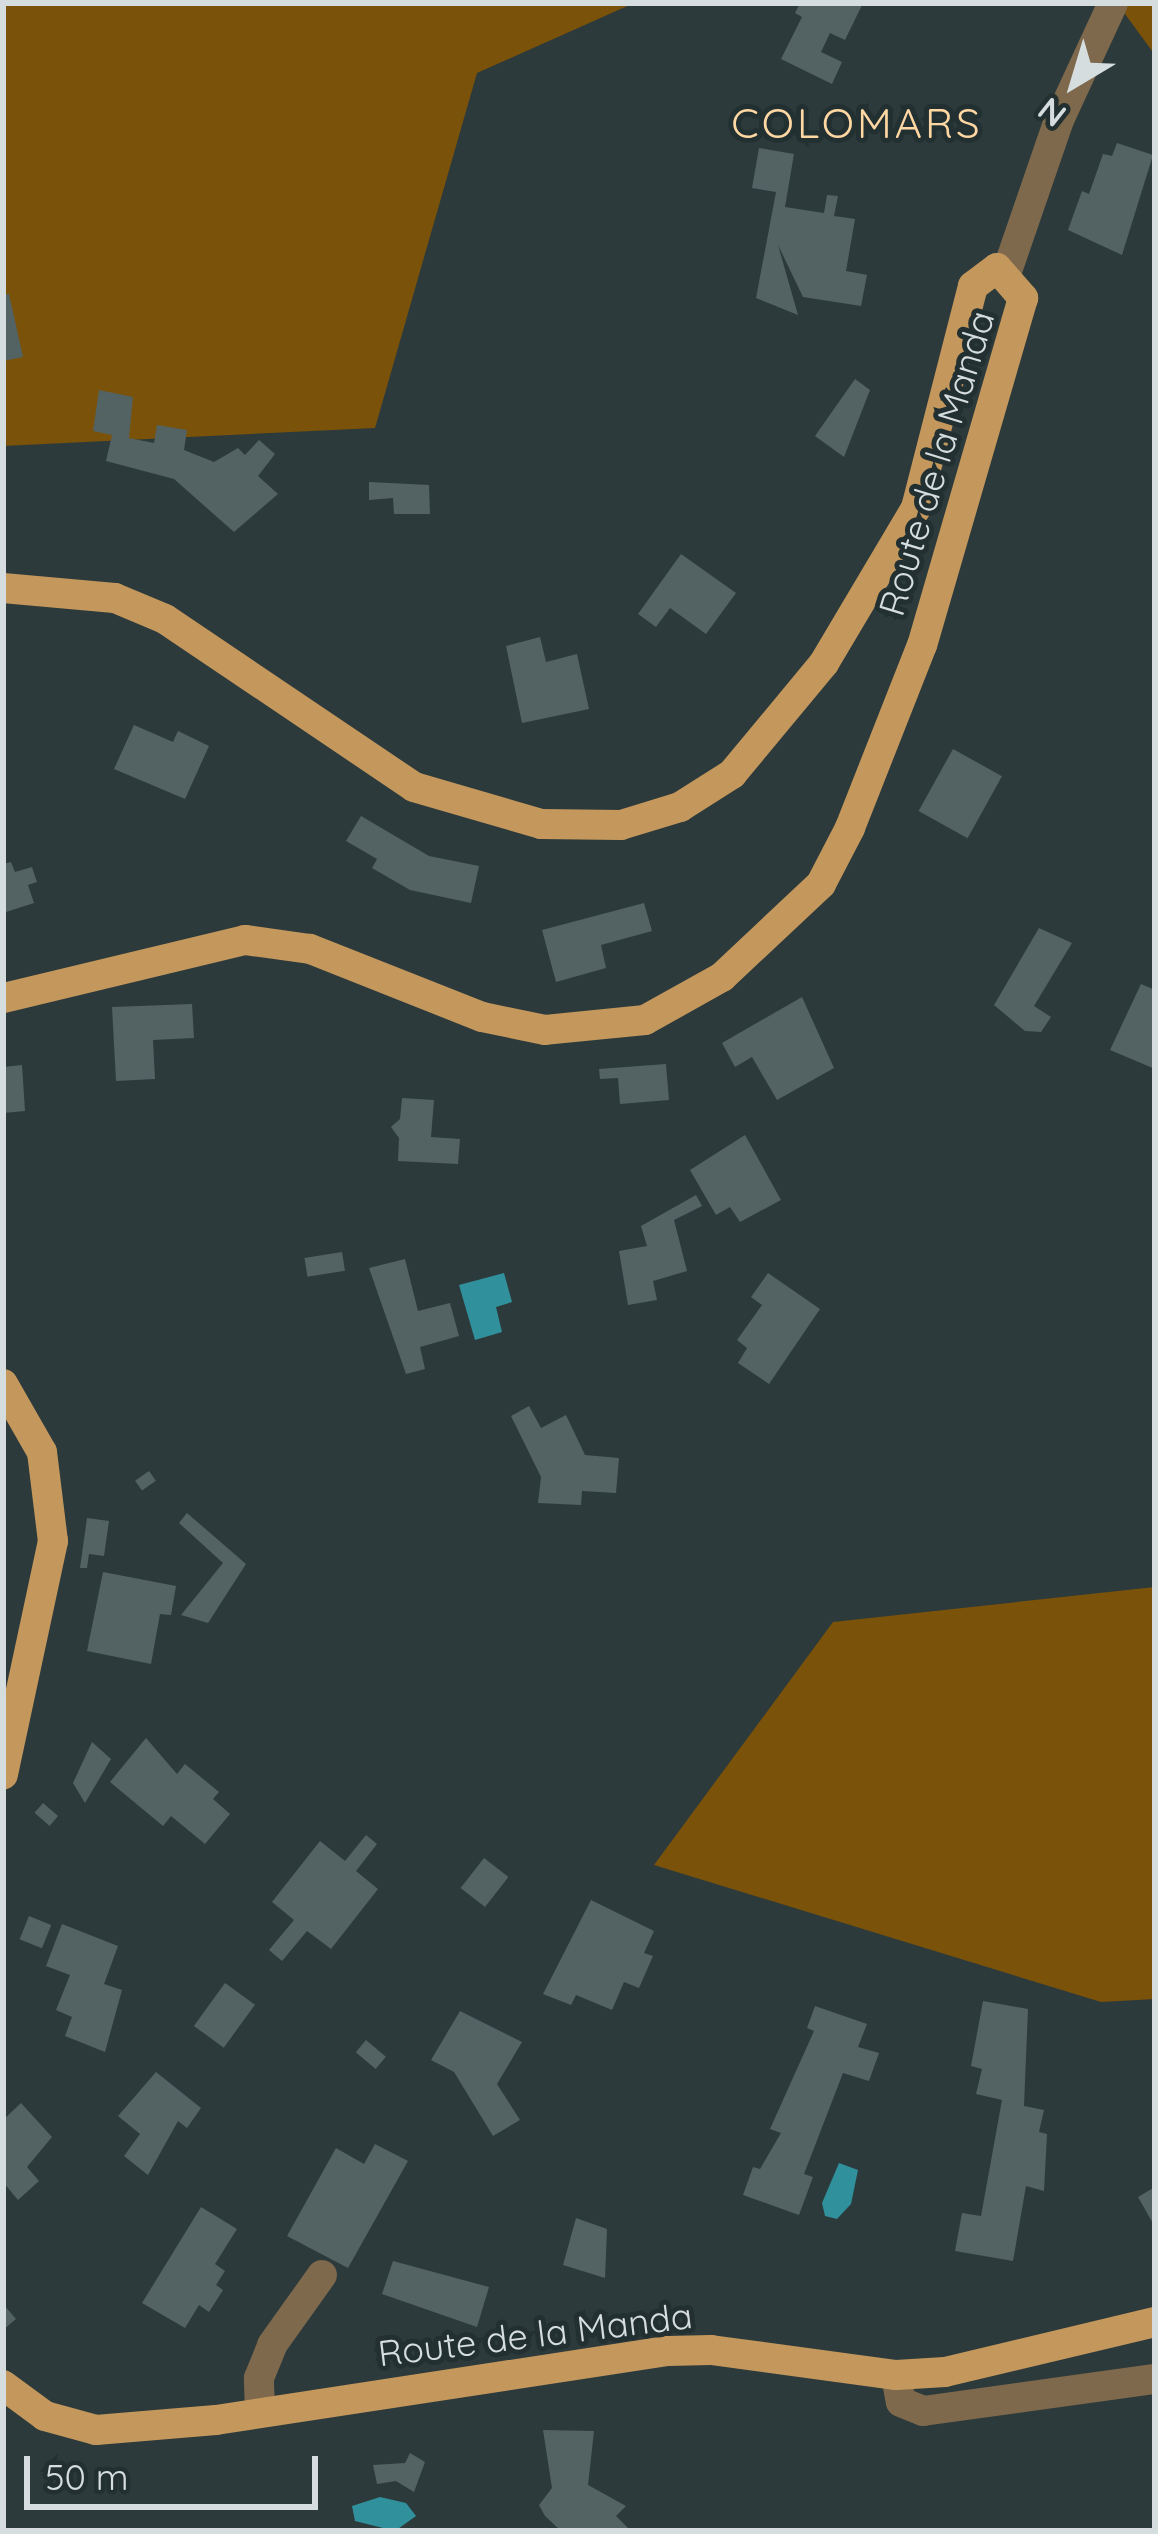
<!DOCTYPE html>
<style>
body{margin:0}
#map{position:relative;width:1158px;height:2534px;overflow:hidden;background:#2d3a3c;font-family:Quicksand,sans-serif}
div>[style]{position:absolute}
.green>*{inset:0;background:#7a5209}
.water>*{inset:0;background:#30919c}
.building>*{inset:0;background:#536263;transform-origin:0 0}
.minor>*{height:30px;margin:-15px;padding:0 15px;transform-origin:15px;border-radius:15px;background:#7e694c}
.major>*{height:30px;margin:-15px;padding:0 15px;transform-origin:15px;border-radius:15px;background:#c4985c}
span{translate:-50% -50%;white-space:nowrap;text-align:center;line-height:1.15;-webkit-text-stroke:10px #233031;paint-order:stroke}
.street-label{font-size:36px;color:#d5ddde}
.quarter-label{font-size:42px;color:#fed7a3;letter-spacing:3px}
.frame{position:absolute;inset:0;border:6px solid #d5ddde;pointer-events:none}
.north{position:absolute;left:1014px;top:24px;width:120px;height:120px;-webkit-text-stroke:9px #233031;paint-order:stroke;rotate:218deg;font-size:33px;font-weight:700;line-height:48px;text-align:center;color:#d5ddde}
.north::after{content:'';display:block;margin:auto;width:42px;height:54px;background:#d5ddde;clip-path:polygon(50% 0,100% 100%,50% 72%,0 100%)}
.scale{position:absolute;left:24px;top:2456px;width:294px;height:54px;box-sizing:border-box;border:6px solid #d5ddde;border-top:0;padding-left:15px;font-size:36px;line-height:42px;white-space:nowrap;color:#d5ddde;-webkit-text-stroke:9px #233031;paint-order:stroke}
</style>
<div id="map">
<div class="green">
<div style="clip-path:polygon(3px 3px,634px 3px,477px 73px,375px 428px,3px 446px)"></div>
<div style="clip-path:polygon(1117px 3px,1155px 3px,1155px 55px)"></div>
<div style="clip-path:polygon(1155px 1587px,1155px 1999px,1101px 2002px,654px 1865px,833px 1622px)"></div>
</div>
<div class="water">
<div style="clip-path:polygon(504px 1273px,512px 1302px,496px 1307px,502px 1332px,475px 1340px,459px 1285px)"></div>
<div style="clip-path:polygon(839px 2163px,858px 2170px,851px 2204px,837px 2219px,825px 2216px,822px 2203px)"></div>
<div style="clip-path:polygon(380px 2497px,406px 2503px,416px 2516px,395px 2531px,355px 2521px,352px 2506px)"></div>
</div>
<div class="building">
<div style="clip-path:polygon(800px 3px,863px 3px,845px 40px,830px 33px,821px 52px,842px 62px,832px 84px,781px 59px,802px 17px,795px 13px)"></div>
<div style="clip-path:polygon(1117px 143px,1153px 155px,1122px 255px,1068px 230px,1082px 191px,1089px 194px,1103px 154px,1112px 156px)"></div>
<div style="clip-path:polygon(759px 148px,794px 154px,785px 207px,824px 213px,827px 195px,838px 196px,834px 216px,855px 219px,846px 271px,867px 275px,861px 306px,803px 297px,778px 245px,798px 315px,756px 298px,776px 192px,752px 188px)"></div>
<div style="clip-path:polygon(9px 294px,23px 357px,3px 361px,3px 295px)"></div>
<div style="clip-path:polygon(855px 379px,870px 390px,844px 457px,815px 436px)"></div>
<div style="clip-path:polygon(99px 390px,133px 397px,129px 438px,154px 443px,157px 425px,187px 430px,184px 450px,214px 462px,238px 448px,245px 455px,259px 440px,275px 454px,258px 476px,278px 494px,234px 532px,174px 479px,106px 461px,112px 435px,93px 431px)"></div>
<div style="clip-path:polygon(369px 482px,429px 485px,430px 514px,394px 514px,393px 498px,369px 500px)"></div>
<div style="clip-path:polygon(681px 554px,736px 593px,706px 634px,670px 608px,656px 627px,638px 614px)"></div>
<div style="clip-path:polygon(540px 637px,546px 662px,577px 654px,589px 709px,522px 723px,506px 646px)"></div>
<div style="clip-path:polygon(134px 725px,173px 742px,178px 731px,209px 746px,185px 799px,114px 769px)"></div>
<div style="left:953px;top:749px;width:56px;height:71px;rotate:29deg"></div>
<div style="clip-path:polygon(361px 816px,429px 856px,479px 866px,471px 903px,410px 890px,372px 868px,377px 859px,346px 841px)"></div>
<div style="clip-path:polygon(11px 862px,15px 872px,32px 867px,37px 882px,28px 885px,34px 903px,3px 913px,3px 864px)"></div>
<div style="clip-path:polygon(644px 903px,652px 931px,601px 945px,606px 968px,556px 982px,542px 930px)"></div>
<div style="clip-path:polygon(1039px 928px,1072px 943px,1034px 1006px,1051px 1017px,1041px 1032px,1025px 1031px,994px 1005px)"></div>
<div style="clip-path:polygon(1141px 984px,1155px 990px,1155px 1069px,1110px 1050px)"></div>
<div style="clip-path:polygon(802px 997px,834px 1068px,777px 1100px,752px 1057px,735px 1067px,722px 1043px)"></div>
<div style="clip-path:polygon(192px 1004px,194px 1038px,153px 1040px,155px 1079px,116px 1081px,112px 1007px)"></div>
<div style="clip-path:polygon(666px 1064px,669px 1100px,620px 1104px,618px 1078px,600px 1079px,599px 1069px)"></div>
<div style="clip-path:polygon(22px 1065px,25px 1111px,3px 1113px,3px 1067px)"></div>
<div style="clip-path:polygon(402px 1098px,434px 1100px,431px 1137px,460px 1139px,458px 1164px,398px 1161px,399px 1138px,391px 1127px,400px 1119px)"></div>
<div style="clip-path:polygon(745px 1135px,781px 1200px,740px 1222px,730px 1207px,716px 1215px,690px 1170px)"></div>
<div style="clip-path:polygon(696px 1195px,702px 1206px,674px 1220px,687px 1271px,653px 1281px,657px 1300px,628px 1305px,619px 1251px,647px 1246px,641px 1226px)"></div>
<div style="left:342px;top:1252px;width:19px;height:38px;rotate:81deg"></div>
<div style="clip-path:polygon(405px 1259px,418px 1311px,450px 1303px,459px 1336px,420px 1347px,425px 1369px,406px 1374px,369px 1268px)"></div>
<div style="clip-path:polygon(768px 1273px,820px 1309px,769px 1384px,738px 1363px,747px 1348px,737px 1340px,762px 1305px,751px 1297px)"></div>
<div style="clip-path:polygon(529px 1406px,541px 1428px,566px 1415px,585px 1455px,619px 1458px,616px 1493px,582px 1491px,581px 1505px,538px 1503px,541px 1477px,511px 1416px)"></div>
<div style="left:149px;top:1471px;width:12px;height:17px;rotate:55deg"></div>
<div style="clip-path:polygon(187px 1513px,246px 1564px,208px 1623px,181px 1615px,223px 1563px,179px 1523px)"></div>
<div style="clip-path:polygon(87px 1518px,109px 1521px,104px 1556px,89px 1554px,87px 1568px,80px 1568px)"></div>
<div style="clip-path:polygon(103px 1572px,176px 1586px,171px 1615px,160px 1614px,151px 1664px,87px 1651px)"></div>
<div style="clip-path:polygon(146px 1738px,177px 1774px,185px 1764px,219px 1792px,213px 1799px,230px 1814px,205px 1844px,171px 1816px,163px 1826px,110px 1782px)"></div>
<div style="clip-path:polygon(92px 1742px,111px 1759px,85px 1803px,73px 1783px)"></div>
<div style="left:43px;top:1803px;width:20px;height:13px;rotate:41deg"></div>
<div style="clip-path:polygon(366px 1835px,377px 1844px,356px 1871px,378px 1889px,331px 1949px,307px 1931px,282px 1961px,269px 1950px,294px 1920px,272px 1902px,320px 1841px,345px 1861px)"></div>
<div style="left:484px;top:1858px;width:31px;height:38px;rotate:38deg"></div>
<div style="clip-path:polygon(591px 1900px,654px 1931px,644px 1953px,653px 1956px,639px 1988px,624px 1982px,612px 2010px,576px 1995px,571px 2005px,543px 1994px)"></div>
<div style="left:29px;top:1916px;width:24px;height:25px;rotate:22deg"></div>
<div style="clip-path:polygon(62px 1924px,118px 1946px,104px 1984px,122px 1990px,105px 2052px,65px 2036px,72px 2017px,56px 2010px,70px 1975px,46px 1966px)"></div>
<div style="left:225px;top:1983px;width:37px;height:53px;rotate:36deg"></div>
<div style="clip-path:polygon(983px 2001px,1028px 2009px,1024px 2106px,1044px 2110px,1039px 2132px,1047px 2134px,1044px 2191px,1026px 2186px,1013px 2261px,955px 2251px,962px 2213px,981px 2216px,1002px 2100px,976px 2094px,982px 2069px,971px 2066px)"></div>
<div style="clip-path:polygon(815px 2006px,867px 2024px,858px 2047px,879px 2053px,869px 2081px,843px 2073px,804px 2174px,813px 2177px,799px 2215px,743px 2195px,753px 2167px,760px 2169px,781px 2133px,770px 2129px,814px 2031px,807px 2028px)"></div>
<div style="clip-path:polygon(460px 2011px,522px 2042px,497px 2084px,520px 2120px,493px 2136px,454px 2072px,431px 2060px)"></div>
<div style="left:366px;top:2040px;width:26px;height:16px;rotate:40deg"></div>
<div style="clip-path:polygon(156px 2072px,201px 2108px,187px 2128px,178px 2121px,148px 2175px,124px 2156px,140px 2134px,118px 2116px)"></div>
<div style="clip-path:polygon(21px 2103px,52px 2137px,27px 2167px,39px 2181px,18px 2200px,3px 2182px,3px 2120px)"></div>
<div style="clip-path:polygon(375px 2144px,408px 2161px,348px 2268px,287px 2236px,336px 2148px,364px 2164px)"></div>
<div style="clip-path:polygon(1155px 2187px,1155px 2227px,1138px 2197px)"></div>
<div style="clip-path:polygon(201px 2207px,237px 2229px,215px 2264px,225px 2271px,216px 2285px,223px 2290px,209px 2312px,199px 2305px,185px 2328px,142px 2303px)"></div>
<div style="clip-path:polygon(576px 2218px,607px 2229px,605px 2278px,563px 2265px)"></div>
<div style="clip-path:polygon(393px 2261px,489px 2287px,477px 2327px,382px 2294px)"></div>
<div style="clip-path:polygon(3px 2304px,16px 2319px,3px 2330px)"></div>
<div style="clip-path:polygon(543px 2430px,594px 2431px,588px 2485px,626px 2506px,616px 2516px,631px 2531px,561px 2531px,545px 2516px,539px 2505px,552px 2488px)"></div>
<div style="clip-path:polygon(410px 2453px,425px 2462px,414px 2492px,396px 2481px,377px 2484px,373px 2465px,405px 2463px)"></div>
</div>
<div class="minor">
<div style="left:1007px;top:271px;width:160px;rotate:-71deg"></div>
<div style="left:1059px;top:120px;width:129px;rotate:-65.2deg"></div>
<div style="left:896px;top:2375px;width:27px;rotate:80deg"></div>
<div style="left:901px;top:2402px;width:24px;rotate:22deg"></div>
<div style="left:923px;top:2411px;width:234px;rotate:-7.9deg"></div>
<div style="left:260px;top:2411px;width:33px;rotate:-92deg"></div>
<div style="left:259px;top:2378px;width:35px;rotate:-68deg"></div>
<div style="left:272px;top:2345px;width:86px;rotate:-54.5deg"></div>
</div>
<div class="major">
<div style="left:3px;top:588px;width:112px;rotate:5.1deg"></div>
<div style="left:115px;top:598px;width:54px;rotate:22.8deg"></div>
<div style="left:165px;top:619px;width:300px;rotate:34deg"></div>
<div style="left:414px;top:787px;width:132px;rotate:16.2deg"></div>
<div style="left:541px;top:824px;width:80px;rotate:0.7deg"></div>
<div style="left:621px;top:825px;width:62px;rotate:-17deg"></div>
<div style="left:680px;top:807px;width:62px;rotate:-32.4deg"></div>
<div style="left:732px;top:774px;width:144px;rotate:-50.3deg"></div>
<div style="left:824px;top:663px;width:180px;rotate:-59.3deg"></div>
<div style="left:916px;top:508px;width:229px;rotate:-75.6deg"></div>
<div style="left:973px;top:286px;width:30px;rotate:-37deg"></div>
<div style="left:997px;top:268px;width:40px;rotate:49deg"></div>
<div style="left:1023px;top:298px;width:361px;rotate:106.2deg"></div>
<div style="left:922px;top:645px;width:197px;rotate:111.5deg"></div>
<div style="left:850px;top:828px;width:63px;rotate:117.4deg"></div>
<div style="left:821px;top:884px;width:136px;rotate:136.8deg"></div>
<div style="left:722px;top:977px;width:88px;rotate:150.8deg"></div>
<div style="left:645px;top:1020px;width:100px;rotate:174.3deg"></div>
<div style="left:545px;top:1030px;width:64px;rotate:-168.3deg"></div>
<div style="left:482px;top:1017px;width:185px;rotate:-158.4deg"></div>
<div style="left:310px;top:949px;width:66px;rotate:-172.1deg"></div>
<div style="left:245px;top:940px;width:249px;rotate:166.5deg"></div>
<div style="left:3px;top:1384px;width:78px;rotate:60.2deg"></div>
<div style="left:42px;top:1452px;width:90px;rotate:83deg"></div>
<div style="left:53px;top:1541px;width:239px;rotate:102.1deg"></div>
<div style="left:3px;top:2385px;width:52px;rotate:36.4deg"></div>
<div style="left:45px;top:2416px;width:53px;rotate:15.4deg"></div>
<div style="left:96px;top:2430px;width:120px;rotate:-4.8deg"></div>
<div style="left:216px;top:2420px;width:457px;rotate:-8.7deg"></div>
<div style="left:668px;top:2351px;width:43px;rotate:-1.3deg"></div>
<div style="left:711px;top:2350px;width:187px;rotate:7.7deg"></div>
<div style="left:896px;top:2375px;width:49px;rotate:-3.5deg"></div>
<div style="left:945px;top:2372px;width:216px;rotate:-13.4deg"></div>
</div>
<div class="street-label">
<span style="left:936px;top:463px;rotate:-73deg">Route de la Manda</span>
<span style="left:535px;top:2334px;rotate:-7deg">Route de la Manda</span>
</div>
<div class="quarter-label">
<span style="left:857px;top:123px">COLOMARS</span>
</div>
<div class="frame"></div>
<div class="north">N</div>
<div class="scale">50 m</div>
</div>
